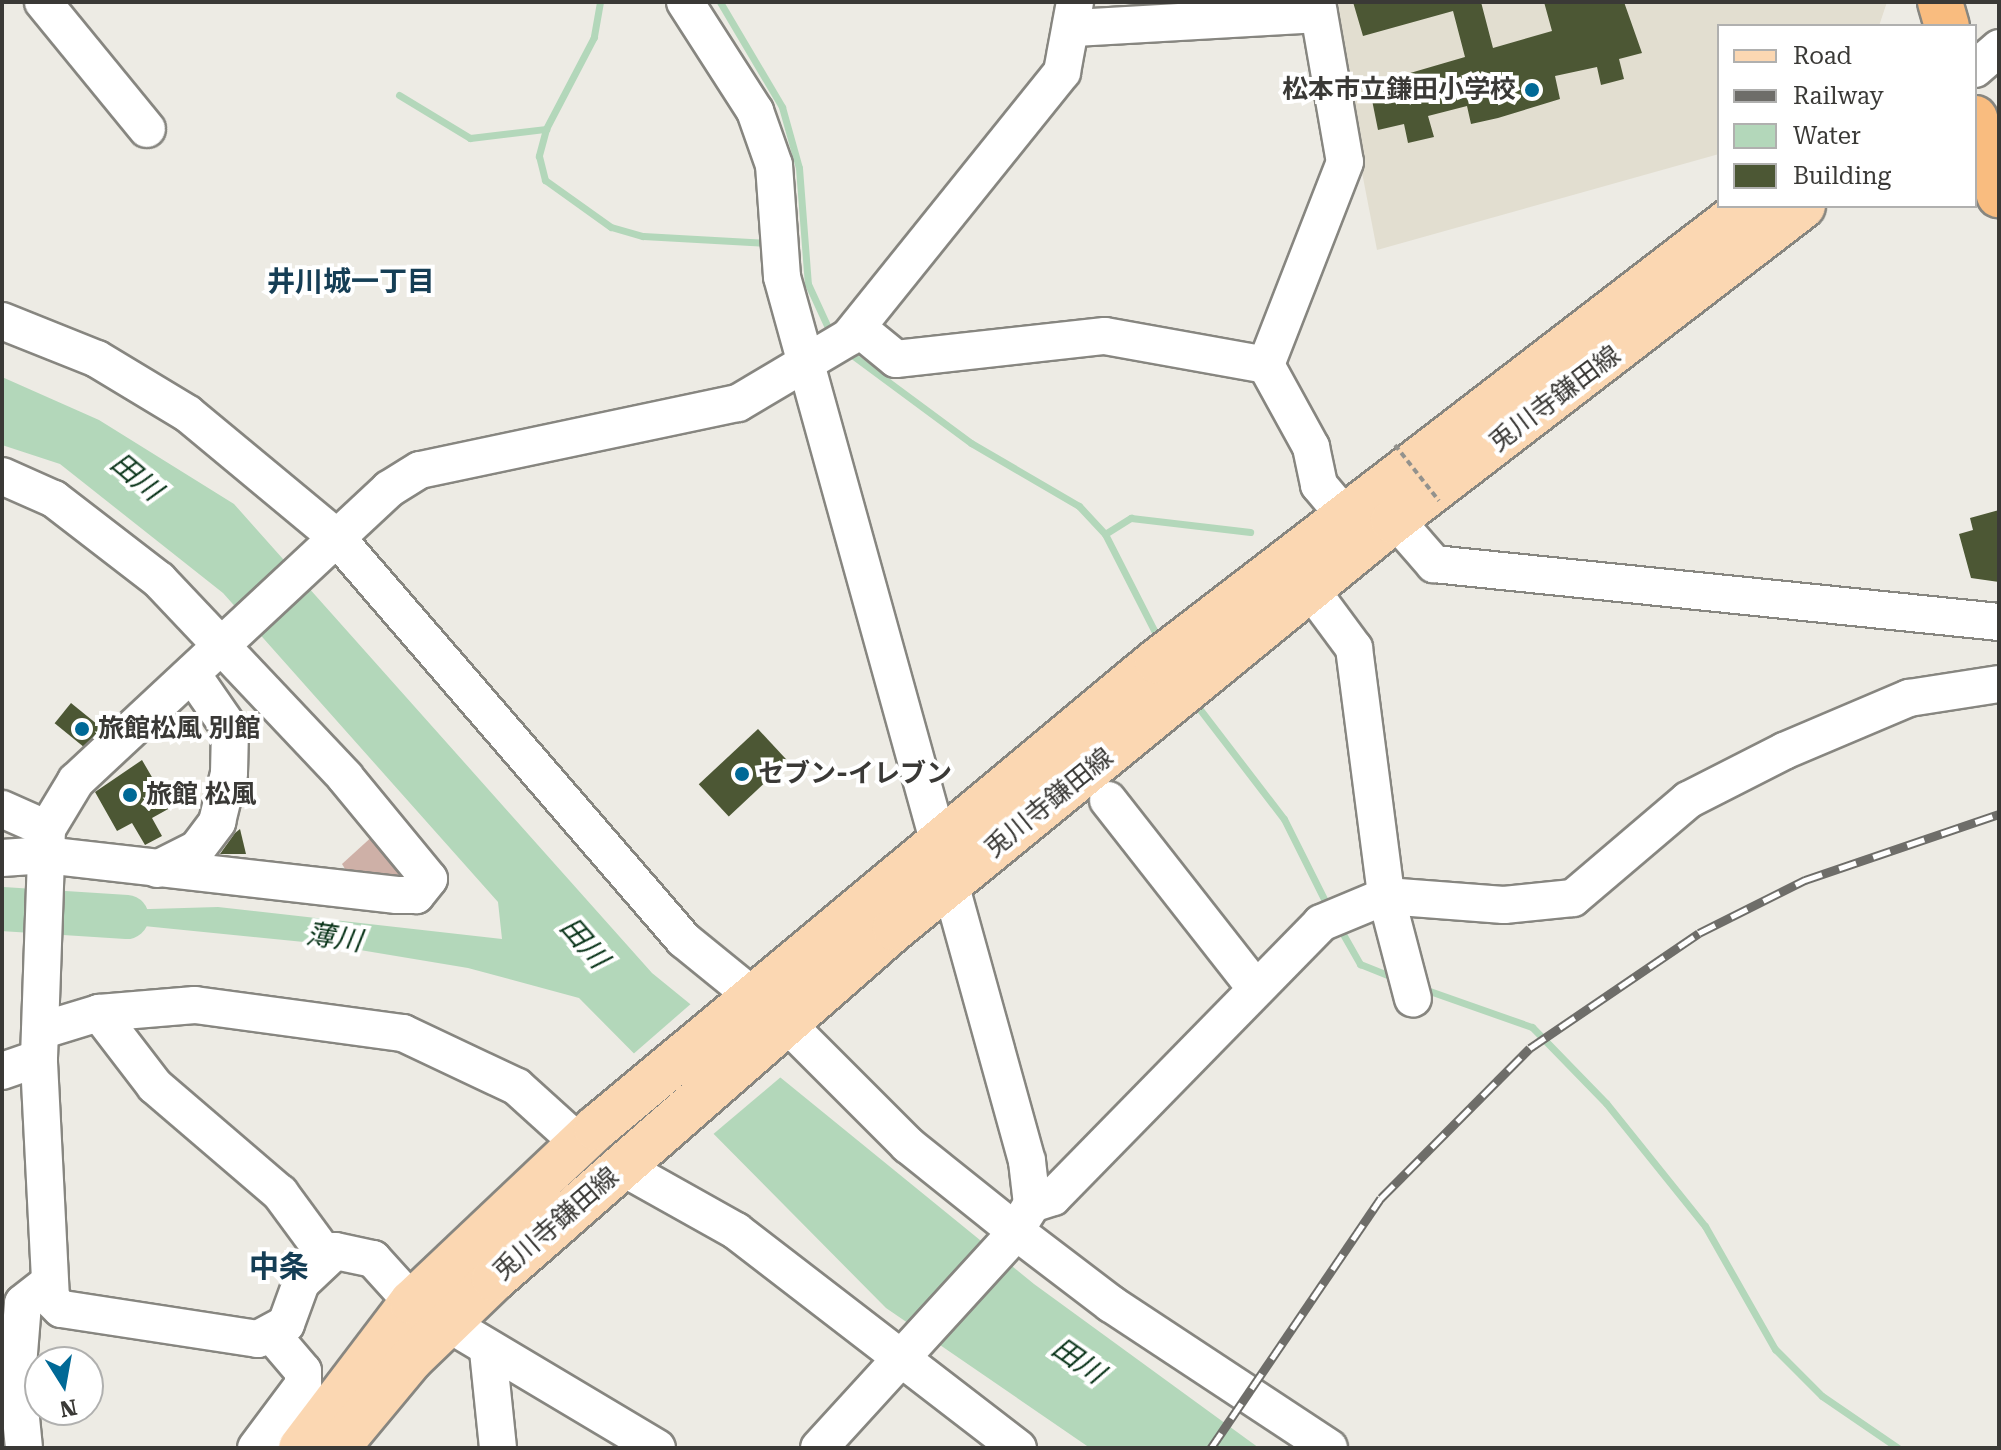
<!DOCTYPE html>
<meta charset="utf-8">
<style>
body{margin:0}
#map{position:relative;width:2001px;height:1450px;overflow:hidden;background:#edebe4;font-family:"Roboto Serif","Noto Sans JP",serif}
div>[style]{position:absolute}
.built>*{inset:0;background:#e2ded0}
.green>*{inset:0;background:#ceb0a7}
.water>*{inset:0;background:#b3d7ba}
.pier>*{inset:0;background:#edebe4}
.stream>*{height:7px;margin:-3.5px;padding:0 3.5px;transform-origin:3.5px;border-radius:3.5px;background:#b3d7ba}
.river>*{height:44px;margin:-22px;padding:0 22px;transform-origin:22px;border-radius:22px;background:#b3d7ba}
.building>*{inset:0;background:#4c5734;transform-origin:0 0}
.roads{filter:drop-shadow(2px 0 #878680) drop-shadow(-2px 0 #878680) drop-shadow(0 2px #878680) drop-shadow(0 -2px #878680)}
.minor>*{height:36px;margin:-18px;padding:0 18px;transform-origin:18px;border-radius:18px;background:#fff}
.major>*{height:44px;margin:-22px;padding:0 22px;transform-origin:22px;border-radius:22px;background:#fbd7b2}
.highway>*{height:44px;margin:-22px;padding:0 22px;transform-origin:22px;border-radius:22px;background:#f9bc7f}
.rail>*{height:9px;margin-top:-4.5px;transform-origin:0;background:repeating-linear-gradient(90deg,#fff 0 18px,#6e6d69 0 36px);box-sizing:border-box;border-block:2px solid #6e6d69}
.path-bridge>*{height:4px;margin-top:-2px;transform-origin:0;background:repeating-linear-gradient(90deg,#93928d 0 6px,transparent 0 10px)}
.dots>*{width:22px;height:22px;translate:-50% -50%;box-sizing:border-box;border:4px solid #fff;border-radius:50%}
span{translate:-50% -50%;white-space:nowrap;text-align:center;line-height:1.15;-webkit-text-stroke:8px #fff;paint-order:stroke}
.poi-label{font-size:26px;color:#3a3936;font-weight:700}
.right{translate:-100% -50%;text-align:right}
.left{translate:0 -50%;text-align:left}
.street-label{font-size:26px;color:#3a3936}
.neighbourhood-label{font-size:28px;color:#153e55;font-weight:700}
.water-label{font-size:28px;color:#073217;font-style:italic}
.quarter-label{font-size:30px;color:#153e55;font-weight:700}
.frame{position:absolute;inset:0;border:4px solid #3a3936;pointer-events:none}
.legend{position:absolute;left:1717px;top:24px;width:260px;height:184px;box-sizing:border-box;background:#fff;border:2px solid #b0b0af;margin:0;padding:10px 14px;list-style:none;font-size:24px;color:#3a3936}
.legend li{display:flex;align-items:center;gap:16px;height:40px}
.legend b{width:40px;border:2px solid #b0b0af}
.north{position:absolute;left:24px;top:1346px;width:80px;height:80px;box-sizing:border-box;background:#fff;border:2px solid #b0b0af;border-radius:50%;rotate:169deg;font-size:22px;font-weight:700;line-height:32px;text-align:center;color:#3a3936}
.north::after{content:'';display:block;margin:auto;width:28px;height:36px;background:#006996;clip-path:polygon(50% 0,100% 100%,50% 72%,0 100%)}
</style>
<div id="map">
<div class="built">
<div style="clip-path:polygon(1329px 2px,1887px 2px,1879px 26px,1719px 26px,1719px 154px,1377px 250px)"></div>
</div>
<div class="green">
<div style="clip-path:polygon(376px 833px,416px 883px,350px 877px,342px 864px)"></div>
</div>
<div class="water">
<div style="clip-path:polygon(2px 377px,99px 420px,234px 504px,652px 973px,1034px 1284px,1259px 1448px,1090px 1448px,886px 1308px,579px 998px,468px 968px,324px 944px,14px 913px,218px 907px,502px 939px,498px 902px,223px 593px,60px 464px,2px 445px)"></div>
</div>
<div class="pier">
<div style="clip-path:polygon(693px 1002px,782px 1076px,711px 1136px,631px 1056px)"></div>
</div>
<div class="stream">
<div style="left:600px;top:2px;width:36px;rotate:100deg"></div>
<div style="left:594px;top:37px;width:104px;rotate:117.6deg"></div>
<div style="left:546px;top:129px;width:28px;rotate:105deg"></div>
<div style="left:539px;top:156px;width:25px;rotate:76deg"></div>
<div style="left:545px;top:180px;width:81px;rotate:35.5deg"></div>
<div style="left:611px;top:227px;width:33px;rotate:16deg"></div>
<div style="left:643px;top:236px;width:127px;rotate:3.2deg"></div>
<div style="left:720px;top:2px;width:122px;rotate:59.4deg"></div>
<div style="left:782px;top:107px;width:63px;rotate:74.4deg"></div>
<div style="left:799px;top:168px;width:116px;rotate:85.6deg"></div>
<div style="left:808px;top:284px;width:55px;rotate:65.3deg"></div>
<div style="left:399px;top:95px;width:83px;rotate:31.2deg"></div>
<div style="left:470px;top:138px;width:77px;rotate:-6.8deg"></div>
<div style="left:848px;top:352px;width:153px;rotate:36.5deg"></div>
<div style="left:971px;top:443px;width:125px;rotate:30.3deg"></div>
<div style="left:1079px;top:506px;width:38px;rotate:47deg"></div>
<div style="left:1105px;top:534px;width:119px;rotate:63deg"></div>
<div style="left:1105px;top:534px;width:31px;rotate:-32deg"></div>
<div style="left:1131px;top:518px;width:120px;rotate:6.7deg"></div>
<div style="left:1195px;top:703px;width:146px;rotate:52.5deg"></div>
<div style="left:1284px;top:819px;width:101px;rotate:63.4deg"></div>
<div style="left:1339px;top:927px;width:43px;rotate:60.4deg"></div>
<div style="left:1360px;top:964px;width:37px;rotate:22deg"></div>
<div style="left:1421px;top:988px;width:118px;rotate:19.4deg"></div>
<div style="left:1532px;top:1027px;width:106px;rotate:45.8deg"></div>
<div style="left:1606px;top:1103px;width:158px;rotate:51.2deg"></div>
<div style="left:1705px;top:1226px;width:142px;rotate:60.4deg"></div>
<div style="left:1775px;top:1349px;width:66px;rotate:45deg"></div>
<div style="left:1822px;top:1396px;width:92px;rotate:34.4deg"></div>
</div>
<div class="river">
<div style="left:2px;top:909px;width:125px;rotate:3.7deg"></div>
</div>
<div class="building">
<div style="clip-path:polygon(1353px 2px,1481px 2px,1493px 48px,1552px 31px,1544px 2px,1624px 2px,1642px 53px,1619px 59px,1624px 79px,1601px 85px,1597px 67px,1555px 76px,1560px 99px,1498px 118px,1471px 124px,1467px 106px,1428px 116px,1434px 137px,1408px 143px,1404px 124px,1378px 130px,1369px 85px,1465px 57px,1453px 11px,1363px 36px)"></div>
<div style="clip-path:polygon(1999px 510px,1999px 582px,1971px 578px,1959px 534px,1973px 530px,1970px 518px)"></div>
<div style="left:71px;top:703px;width:40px;height:26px;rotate:39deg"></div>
<div style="left:758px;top:729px;width:44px;height:81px;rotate:47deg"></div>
<div style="clip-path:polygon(142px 760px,170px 808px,152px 818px,162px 836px,145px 845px,132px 823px,117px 831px,95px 792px)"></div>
<div style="clip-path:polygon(240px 829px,246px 854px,220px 854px,235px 833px)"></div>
</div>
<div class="roads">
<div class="minor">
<div style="left:43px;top:2px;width:164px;rotate:50.7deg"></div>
<div style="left:685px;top:2px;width:130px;rotate:57.3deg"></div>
<div style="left:755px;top:111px;width:57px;rotate:70.6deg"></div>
<div style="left:774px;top:165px;width:112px;rotate:85.9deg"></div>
<div style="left:782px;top:277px;width:917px;rotate:74.51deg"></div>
<div style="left:1027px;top:1161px;width:43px;rotate:83.4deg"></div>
<div style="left:1317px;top:2px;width:162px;rotate:80.1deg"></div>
<div style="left:1345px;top:162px;width:218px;rotate:111.3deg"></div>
<div style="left:1266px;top:365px;width:94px;rotate:61.2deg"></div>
<div style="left:1311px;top:447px;width:39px;rotate:78deg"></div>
<div style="left:1319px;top:485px;width:39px;rotate:50deg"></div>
<div style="left:1075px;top:28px;width:244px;rotate:-3.3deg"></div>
<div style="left:1975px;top:69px;width:32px;rotate:-41deg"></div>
<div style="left:2px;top:321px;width:102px;rotate:21.8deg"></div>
<div style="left:97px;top:359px;width:106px;rotate:31.1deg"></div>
<div style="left:188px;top:414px;width:192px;rotate:39.7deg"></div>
<div style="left:336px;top:537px;width:532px;rotate:49.19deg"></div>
<div style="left:684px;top:940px;width:132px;rotate:39.1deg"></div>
<div style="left:786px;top:1023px;width:173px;rotate:45deg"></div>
<div style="left:908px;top:1145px;width:136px;rotate:38.7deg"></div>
<div style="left:1014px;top:1230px;width:122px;rotate:37.3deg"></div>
<div style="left:1111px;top:1304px;width:261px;rotate:33.4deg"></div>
<div style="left:858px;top:328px;width:49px;rotate:39.2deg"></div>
<div style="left:896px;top:359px;width:210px;rotate:-6.3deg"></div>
<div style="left:1105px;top:336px;width:164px;rotate:10.2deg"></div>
<div style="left:2px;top:476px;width:57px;rotate:23.9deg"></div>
<div style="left:54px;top:499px;width:133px;rotate:37.6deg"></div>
<div style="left:159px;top:580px;width:271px;rotate:46.6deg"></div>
<div style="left:345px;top:777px;width:132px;rotate:50.5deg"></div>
<div style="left:429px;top:879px;width:21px;rotate:129deg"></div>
<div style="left:416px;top:895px;width:19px;rotate:180deg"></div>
<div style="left:397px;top:895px;width:353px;rotate:-173.5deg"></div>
<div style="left:46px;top:855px;width:44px;rotate:176.1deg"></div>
<div style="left:1379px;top:501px;width:84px;rotate:48.9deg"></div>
<div style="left:1434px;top:564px;width:568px;rotate:5.86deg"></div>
<div style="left:1294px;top:567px;width:101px;rotate:53.5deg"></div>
<div style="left:1354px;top:648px;width:250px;rotate:82.6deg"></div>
<div style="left:1386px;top:896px;width:106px;rotate:75.3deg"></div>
<div style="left:1108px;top:800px;width:235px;rotate:51.9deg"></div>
<div style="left:2px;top:809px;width:49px;rotate:24deg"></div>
<div style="left:157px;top:869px;width:45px;rotate:-26.6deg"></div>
<div style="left:197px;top:849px;width:34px;rotate:-53deg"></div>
<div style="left:217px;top:822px;width:50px;rotate:-76.2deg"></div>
<div style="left:229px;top:773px;width:44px;rotate:-88.7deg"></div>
<div style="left:230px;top:729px;width:67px;rotate:-124.6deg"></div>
<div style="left:99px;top:1013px;width:92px;rotate:52.5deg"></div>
<div style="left:155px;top:1086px;width:165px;rotate:40.6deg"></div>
<div style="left:280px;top:1193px;width:79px;rotate:53.7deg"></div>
<div style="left:40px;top:1031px;width:62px;rotate:-17deg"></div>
<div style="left:99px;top:1013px;width:96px;rotate:-4.8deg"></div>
<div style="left:195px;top:1005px;width:210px;rotate:7.7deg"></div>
<div style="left:403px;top:1033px;width:126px;rotate:25.3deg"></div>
<div style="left:517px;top:1087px;width:84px;rotate:42.1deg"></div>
<div style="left:2px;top:1071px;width:39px;rotate:-19deg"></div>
<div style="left:622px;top:1167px;width:131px;rotate:29.3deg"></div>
<div style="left:736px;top:1231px;width:356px;rotate:37.6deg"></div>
<div style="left:488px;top:1351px;width:98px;rotate:84.1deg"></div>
<div style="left:24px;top:1448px;width:70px;rotate:-95.7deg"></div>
<div style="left:17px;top:1378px;width:75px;rotate:-85.4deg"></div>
<div style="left:23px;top:1303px;width:28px;rotate:-38deg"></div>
<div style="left:256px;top:1448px;width:79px;rotate:-53.3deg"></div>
<div style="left:303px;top:1385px;width:14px;rotate:-90deg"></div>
<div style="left:303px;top:1371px;width:45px;rotate:-130.5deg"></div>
<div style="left:657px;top:1448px;width:285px;rotate:-149.2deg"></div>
<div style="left:412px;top:1302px;width:58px;rotate:-132.2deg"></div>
<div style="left:373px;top:1259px;width:39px;rotate:-168deg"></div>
<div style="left:335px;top:1251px;width:47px;rotate:136.7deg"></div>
<div style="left:301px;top:1283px;width:44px;rotate:110.1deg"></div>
<div style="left:286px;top:1324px;width:32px;rotate:152deg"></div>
<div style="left:258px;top:1339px;width:199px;rotate:-171.3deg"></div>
<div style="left:61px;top:1309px;width:14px;rotate:-135deg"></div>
<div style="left:51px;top:1299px;width:241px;rotate:-92.9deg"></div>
<div style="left:39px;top:1058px;width:229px;rotate:-88deg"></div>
<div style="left:47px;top:829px;width:56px;rotate:-58.9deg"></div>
<div style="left:76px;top:781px;width:428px;rotate:-43deg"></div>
<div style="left:389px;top:489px;width:36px;rotate:-32deg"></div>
<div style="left:420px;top:470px;width:325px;rotate:-11.9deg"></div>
<div style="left:738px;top:403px;width:129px;rotate:-30.7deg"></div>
<div style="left:849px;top:337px;width:340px;rotate:-51.2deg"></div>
<div style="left:1062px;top:72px;width:71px;rotate:-79.5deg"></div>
<div style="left:819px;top:1448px;width:283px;rotate:-47.6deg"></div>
<div style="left:1010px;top:1239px;width:41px;rotate:-57.8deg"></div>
<div style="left:1032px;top:1204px;width:22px;rotate:-18deg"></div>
<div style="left:1053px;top:1197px;width:383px;rotate:-45.6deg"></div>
<div style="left:1321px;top:923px;width:70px;rotate:-22.6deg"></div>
<div style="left:1386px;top:896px;width:118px;rotate:4.4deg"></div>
<div style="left:1504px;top:905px;width:69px;rotate:-5.8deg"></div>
<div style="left:1573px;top:898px;width:151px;rotate:-40.4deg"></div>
<div style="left:1688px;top:800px;width:108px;rotate:-27deg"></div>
<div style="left:1784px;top:751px;width:136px;rotate:-23deg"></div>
<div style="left:1909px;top:698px;width:91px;rotate:-8.8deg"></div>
</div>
<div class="major">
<div style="left:301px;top:1448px;width:183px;rotate:-52.8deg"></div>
<div style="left:412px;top:1302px;width:253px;rotate:-43.4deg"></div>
<div style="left:596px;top:1128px;width:730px;rotate:-39.78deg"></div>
<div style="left:1157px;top:661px;width:747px;rotate:-37.55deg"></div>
<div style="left:337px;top:1448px;width:116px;rotate:-50.3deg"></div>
<div style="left:411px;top:1359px;width:115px;rotate:-43.9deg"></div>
<div style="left:494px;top:1279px;width:533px;rotate:-41.2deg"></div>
<div style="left:895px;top:928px;width:643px;rotate:-39.26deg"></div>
<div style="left:1393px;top:521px;width:517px;rotate:-37.53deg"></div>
</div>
<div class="highway">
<div style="left:1940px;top:2px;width:25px;rotate:74deg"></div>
<div style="left:1975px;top:118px;width:81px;rotate:72.7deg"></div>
</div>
</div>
<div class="rail">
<div style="left:1211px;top:1448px;width:302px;rotate:-55.8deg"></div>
<div style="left:1381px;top:1198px;width:211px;rotate:-45.2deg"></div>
<div style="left:1530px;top:1048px;width:204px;rotate:-34.2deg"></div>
<div style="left:1699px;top:933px;width:119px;rotate:-26.6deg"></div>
<div style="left:1805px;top:880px;width:205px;rotate:-18.8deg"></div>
</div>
<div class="path-bridge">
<div style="left:1395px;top:445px;width:71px;rotate:51.8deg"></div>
</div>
<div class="dots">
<div style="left:1532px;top:90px;background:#006996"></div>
<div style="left:82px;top:729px;background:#006996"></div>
<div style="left:742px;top:774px;background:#006996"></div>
<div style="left:130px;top:795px;background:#006996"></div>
</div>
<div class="poi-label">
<span class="right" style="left:1516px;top:90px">松本市立鎌田小学校</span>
<span class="left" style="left:98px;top:729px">旅館松風 別館</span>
<span class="left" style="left:758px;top:774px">セブン-イレブン</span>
<span class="left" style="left:146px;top:795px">旅館 松風</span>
</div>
<div class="street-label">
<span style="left:1555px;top:399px;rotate:-37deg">兎川寺鎌田線</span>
<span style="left:1049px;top:803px;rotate:-39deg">兎川寺鎌田線</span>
<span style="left:556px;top:1224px;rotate:-41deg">兎川寺鎌田線</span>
</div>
<div class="neighbourhood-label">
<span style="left:351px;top:282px">井川城一丁目</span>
</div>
<div class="water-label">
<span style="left:136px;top:477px;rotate:40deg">田川</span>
<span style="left:334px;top:938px;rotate:8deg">薄川</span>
<span style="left:584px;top:943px;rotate:49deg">田川</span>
<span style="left:1078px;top:1361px;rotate:35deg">田川</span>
</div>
<div class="quarter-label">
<span style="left:279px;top:1267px">中条</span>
</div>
<div class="frame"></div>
<ul class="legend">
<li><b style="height:10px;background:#fbd7b2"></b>Road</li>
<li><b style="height:10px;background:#6e6d69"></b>Railway</li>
<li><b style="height:22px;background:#b3d7ba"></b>Water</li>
<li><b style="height:22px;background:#4c5734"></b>Building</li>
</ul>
<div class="north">N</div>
</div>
